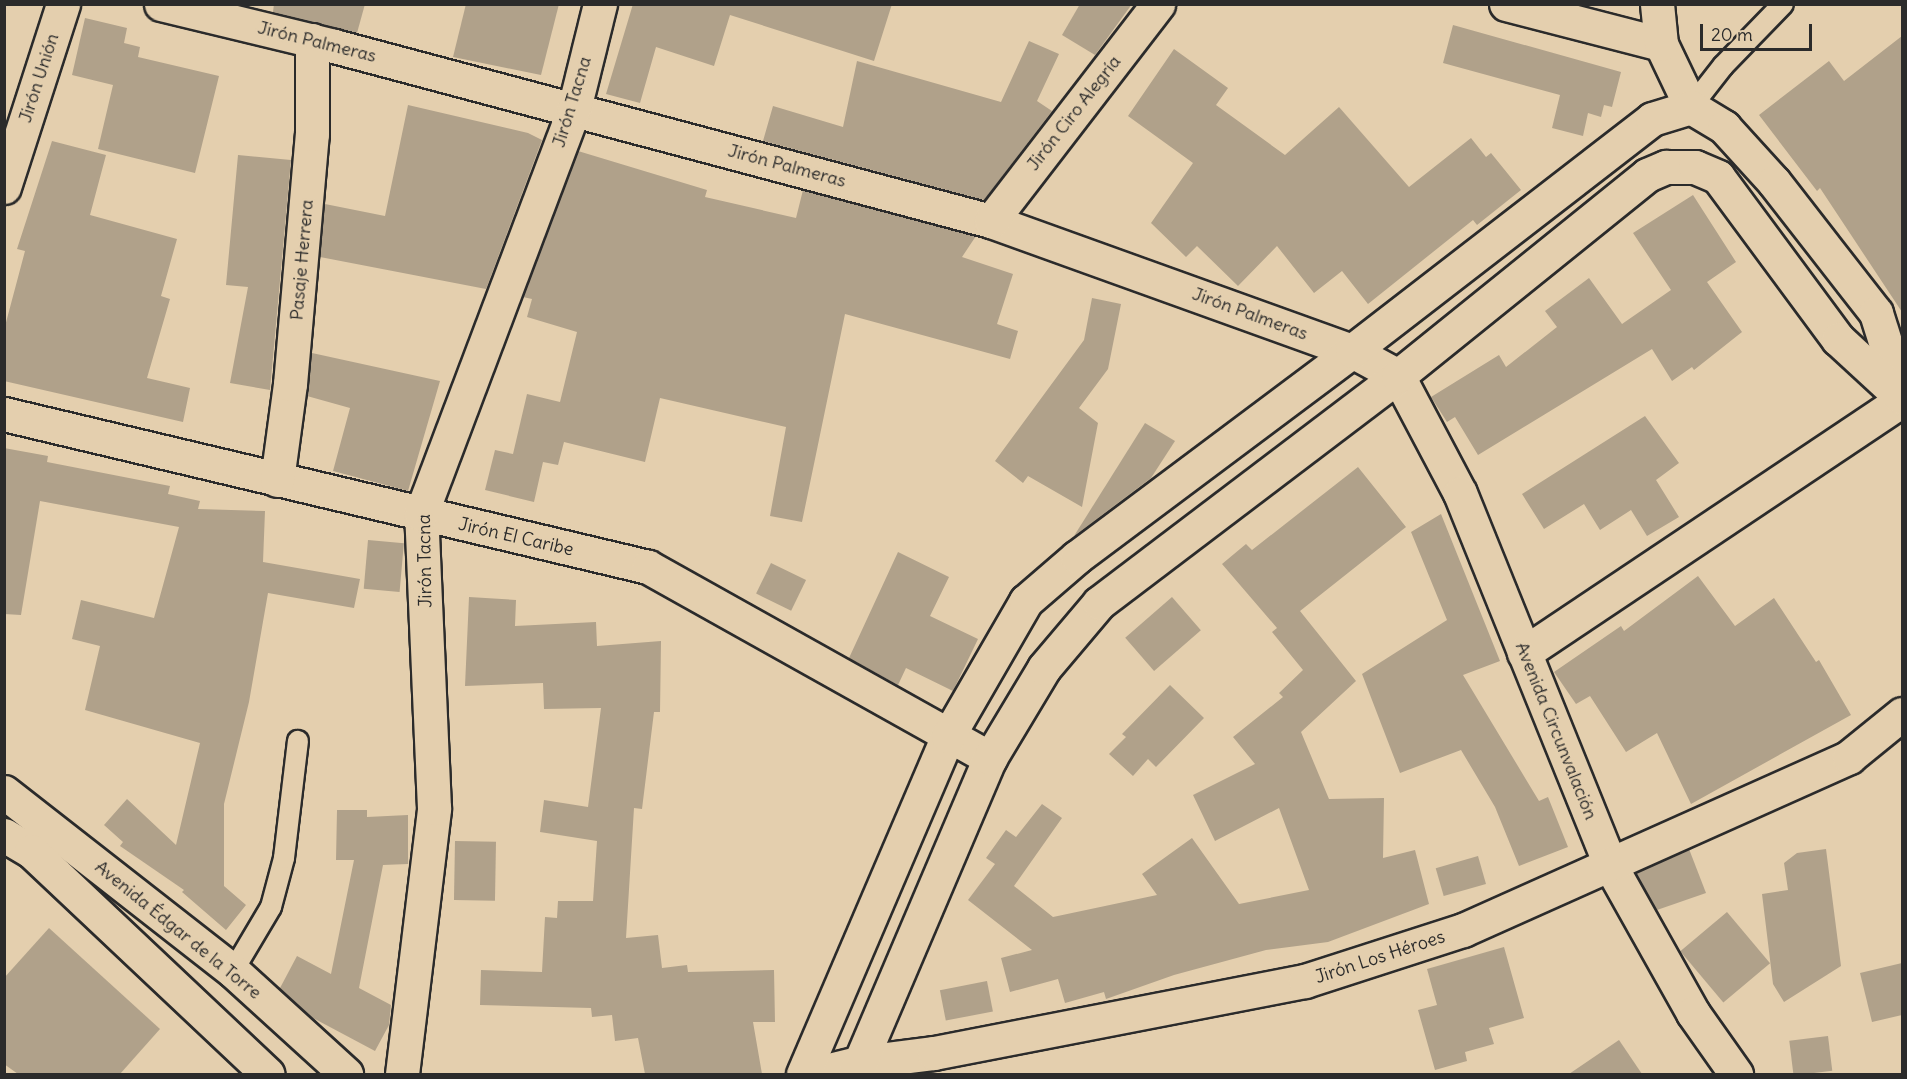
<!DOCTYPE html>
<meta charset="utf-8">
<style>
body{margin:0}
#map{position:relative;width:1907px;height:1079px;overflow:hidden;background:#e4cfae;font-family:Delius,sans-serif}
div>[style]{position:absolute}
.building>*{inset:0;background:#b0a18a;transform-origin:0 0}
.roads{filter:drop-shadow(2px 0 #2b2b2b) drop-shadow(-2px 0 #2b2b2b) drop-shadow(0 2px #2b2b2b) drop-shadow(0 -2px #2b2b2b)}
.lane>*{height:20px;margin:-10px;padding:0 10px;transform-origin:10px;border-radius:10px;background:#e4cfae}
.street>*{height:33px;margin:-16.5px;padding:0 16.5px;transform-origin:16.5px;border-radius:16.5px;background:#e4cfae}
.highway>*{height:33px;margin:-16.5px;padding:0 16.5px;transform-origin:16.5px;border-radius:16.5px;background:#e4cfae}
span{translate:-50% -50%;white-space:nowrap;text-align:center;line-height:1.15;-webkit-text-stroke:4.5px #e4cfae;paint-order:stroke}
.street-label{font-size:18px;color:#2b2b2b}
.frame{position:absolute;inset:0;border:6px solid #2b2b2b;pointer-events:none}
.scale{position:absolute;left:1700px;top:24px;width:112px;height:27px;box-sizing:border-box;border:3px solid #2b2b2b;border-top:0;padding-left:8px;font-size:18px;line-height:21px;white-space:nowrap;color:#2b2b2b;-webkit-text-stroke:4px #e4cfae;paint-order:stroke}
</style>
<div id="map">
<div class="building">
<div style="clip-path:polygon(274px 4px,365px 4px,357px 33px,273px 12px)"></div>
<div style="clip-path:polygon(466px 4px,559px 4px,541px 75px,453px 57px)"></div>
<div style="clip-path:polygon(633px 4px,892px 4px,874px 61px,730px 15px,714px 66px,656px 47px,640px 103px,606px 94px)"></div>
<div style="clip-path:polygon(1080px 4px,1132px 4px,1095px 55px,1062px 35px)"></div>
<div style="clip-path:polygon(85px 18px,127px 28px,124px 43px,140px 47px,138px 57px,219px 76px,195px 173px,98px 149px,113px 85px,72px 75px)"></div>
<div style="clip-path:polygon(1453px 25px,1621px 72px,1612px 107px,1604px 105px,1601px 117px,1588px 113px,1583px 136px,1552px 128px,1560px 95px,1443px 63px)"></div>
<div style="clip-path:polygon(1902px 36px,1902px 312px,1820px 188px,1817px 191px,1759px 115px,1829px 61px,1844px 81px)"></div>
<div style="clip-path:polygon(1029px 41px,1059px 54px,1037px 101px,1052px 111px,984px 200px,763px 141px,773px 106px,843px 127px,857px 61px,1001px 102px)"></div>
<div style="clip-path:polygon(1174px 49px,1228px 88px,1216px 105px,1285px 155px,1339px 107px,1409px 187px,1471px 138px,1486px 157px,1491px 153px,1521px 190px,1477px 225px,1473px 220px,1368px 304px,1342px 271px,1314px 293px,1277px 246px,1238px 286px,1197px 246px,1186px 257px,1151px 223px,1193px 163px,1128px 116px)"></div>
<div style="clip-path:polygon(408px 105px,528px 133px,542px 140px,486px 289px,320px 257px,325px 204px,385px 216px)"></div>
<div style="clip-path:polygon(52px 141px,106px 155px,90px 215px,177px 239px,161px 296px,170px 299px,147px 378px,190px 388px,183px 422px,4px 381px,4px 330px,25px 251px,17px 249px)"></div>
<div style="clip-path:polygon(578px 151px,707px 190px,705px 197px,796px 218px,803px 190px,976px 236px,962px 257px,1013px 274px,997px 324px,1018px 331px,1010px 359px,845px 314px,802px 522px,770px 516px,786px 427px,660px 398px,645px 462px,564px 442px,558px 465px,543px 462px,534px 502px,485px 490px,495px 450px,513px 454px,527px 394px,560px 402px,577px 332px,527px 317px,532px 299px,523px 297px)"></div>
<div style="clip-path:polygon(238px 155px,291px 160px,270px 390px,230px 383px,248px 287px,226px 285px)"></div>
<div style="clip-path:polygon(1693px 195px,1736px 262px,1707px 282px,1742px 332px,1694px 370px,1692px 367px,1672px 381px,1652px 349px,1478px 455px,1455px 417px,1447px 422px,1431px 397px,1499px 355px,1506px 367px,1557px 327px,1545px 311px,1589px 278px,1622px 324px,1671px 290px,1633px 233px)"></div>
<div style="clip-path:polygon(1092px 298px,1121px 304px,1108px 369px,1079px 408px,1098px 423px,1082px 507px,1028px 476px,1023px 483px,995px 461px,1084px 340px)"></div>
<div style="clip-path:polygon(312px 353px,440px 381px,408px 491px,333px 471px,350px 408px,307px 396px)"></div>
<div style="clip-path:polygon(1645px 416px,1679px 463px,1656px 480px,1679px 517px,1647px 536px,1631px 510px,1600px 530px,1584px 504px,1544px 529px,1522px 494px)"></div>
<div style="clip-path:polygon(1145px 423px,1175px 441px,1151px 478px,1074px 536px)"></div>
<div style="clip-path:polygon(4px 448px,48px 456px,47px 462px,170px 486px,168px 494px,200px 501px,198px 509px,265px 511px,263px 562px,360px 579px,354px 608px,268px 593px,249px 702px,224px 804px,224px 886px,246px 905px,226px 930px,182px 892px,184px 890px,120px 846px,123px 842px,104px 825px,127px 799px,176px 845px,200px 743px,85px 710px,100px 646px,72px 639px,81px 600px,154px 618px,179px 527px,40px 501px,21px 615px,4px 614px)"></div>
<div style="clip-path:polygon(1358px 467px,1406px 527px,1300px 611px,1356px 681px,1301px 732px,1329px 799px,1384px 798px,1383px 858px,1415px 850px,1429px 904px,1328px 942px,1266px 950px,1174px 975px,1106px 999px,1104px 992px,1065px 1003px,1058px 979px,1010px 992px,1001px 958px,1032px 950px,968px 900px,995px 864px,986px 858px,1006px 830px,1016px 837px,1042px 804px,1062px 818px,1014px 886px,1053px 917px,1157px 895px,1142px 874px,1192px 838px,1239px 904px,1309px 890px,1279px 808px,1215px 841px,1193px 795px,1255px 764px,1233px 737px,1283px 697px,1279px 693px,1303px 670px,1272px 632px,1277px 628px,1222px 564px,1246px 544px,1252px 550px)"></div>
<div style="clip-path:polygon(1441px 514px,1500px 661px,1463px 675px,1539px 801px,1548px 797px,1568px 847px,1519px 866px,1495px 807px,1461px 750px,1400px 773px,1362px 674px,1447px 620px,1411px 532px)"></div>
<div style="left:368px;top:540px;width:36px;height:49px;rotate:5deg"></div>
<div style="clip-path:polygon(898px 552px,949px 577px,930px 616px,978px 639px,953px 691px,906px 668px,898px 685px,849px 658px)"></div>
<div style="left:771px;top:563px;width:39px;height:34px;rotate:26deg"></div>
<div style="clip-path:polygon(1698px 576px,1735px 626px,1774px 598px,1816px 662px,1819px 660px,1851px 715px,1691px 804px,1657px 733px,1626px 752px,1590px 696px,1576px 704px,1554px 672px,1621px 626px,1624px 631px)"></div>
<div style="clip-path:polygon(469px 597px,516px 600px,515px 626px,596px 622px,597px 646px,661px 641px,660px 712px,654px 712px,642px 809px,634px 808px,626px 938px,658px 935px,662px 968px,687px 965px,688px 972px,774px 970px,775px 1022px,753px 1022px,762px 1074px,645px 1074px,638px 1038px,615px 1041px,612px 1015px,592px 1017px,591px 1008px,480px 1005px,481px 970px,542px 972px,545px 917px,557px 918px,558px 901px,593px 901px,597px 841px,540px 832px,544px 800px,588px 807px,601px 708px,544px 709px,543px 683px,465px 686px)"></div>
<div style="left:1172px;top:597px;width:44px;height:62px;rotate:49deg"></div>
<div style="clip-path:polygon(1170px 685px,1204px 718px,1156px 767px,1148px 759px,1133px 776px,1109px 754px,1126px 737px,1122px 734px)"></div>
<div style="clip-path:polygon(337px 810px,367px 810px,367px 817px,408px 815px,408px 864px,383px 865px,359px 988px,391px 1005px,389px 1025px,375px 1051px,313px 1018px,280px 988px,297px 956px,331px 974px,354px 860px,336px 860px)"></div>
<div style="left:455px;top:841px;width:41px;height:59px;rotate:1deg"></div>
<div style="clip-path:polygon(1689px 849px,1706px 893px,1657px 910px,1636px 873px)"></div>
<div style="clip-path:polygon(1826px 849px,1841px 966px,1784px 1002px,1773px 984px,1762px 894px,1788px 890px,1784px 863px,1797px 853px)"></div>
<div style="left:1478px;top:856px;width:29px;height:44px;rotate:74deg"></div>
<div style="left:1727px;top:912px;width:67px;height:61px;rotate:50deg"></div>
<div style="clip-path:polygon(49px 928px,160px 1029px,120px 1074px,18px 1074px,4px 1064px,4px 978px)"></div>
<div style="clip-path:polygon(1504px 947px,1524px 1018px,1489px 1028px,1494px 1044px,1465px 1052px,1467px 1061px,1435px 1070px,1418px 1010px,1437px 1005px,1427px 969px)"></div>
<div style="clip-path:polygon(1902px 963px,1902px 1015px,1872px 1022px,1860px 973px)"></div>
<div style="left:987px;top:981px;width:31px;height:48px;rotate:79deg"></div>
<div style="left:1828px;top:1036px;width:35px;height:39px;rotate:83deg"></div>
<div style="clip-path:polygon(1619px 1040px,1642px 1074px,1569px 1074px)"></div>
</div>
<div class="roads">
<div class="lane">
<div style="left:1691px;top:107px;width:52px;rotate:-52deg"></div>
<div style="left:1723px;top:66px;width:86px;rotate:-45.9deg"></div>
<div style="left:233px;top:971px;width:74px;rotate:-59.3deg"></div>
<div style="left:271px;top:907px;width:51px;rotate:-75.1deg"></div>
<div style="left:284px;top:858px;width:118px;rotate:-83.2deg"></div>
</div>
<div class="street">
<div style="left:161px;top:4px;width:178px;rotate:13.6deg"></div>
<div style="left:334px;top:46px;width:680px;rotate:14.92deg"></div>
<div style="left:991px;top:221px;width:384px;rotate:19.8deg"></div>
<div style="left:1352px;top:351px;width:52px;rotate:28.5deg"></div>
<div style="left:1398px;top:376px;width:132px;rotate:62.1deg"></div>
<div style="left:1460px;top:493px;width:401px;rotate:68deg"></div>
<div style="left:1610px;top:865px;width:170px;rotate:60.7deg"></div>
<div style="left:1693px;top:1013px;width:75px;rotate:54.8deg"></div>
<div style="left:1506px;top:4px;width:160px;rotate:14.5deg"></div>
<div style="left:1661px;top:44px;width:70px;rotate:64.5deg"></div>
<div style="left:1657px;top:4px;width:40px;rotate:84.3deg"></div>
<div style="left:4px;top:187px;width:192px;rotate:-72.1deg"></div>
<div style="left:991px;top:221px;width:274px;rotate:-52.4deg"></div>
<div style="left:4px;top:414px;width:662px;rotate:13.36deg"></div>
<div style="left:648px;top:567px;width:392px;rotate:29.2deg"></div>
<div style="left:277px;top:480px;width:97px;rotate:-82.3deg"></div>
<div style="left:290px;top:384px;width:251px;rotate:-85deg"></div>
<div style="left:312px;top:134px;width:94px;rotate:-90deg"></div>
<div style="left:1524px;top:653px;width:455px;rotate:-33.8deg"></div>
<div style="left:402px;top:1074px;width:268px;rotate:-83.1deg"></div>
<div style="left:434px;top:808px;width:294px;rotate:-92.5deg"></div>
<div style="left:421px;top:514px;width:433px;rotate:-69.3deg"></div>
<div style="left:574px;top:109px;width:108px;rotate:-76.1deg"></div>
<div style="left:813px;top:1074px;width:50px;rotate:-13.8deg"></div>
<div style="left:862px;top:1062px;width:73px;rotate:-7.1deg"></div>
<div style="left:934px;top:1053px;width:378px;rotate:-11deg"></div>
<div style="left:1305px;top:981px;width:166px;rotate:-17.9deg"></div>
<div style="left:1463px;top:930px;width:423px;rotate:-24.1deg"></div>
<div style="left:1849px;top:757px;width:68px;rotate:-39.1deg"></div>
</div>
<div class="highway">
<div style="left:4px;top:792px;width:291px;rotate:38deg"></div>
<div style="left:233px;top:971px;width:153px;rotate:42.3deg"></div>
<div style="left:4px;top:835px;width:31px;rotate:31deg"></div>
<div style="left:31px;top:851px;width:325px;rotate:43.3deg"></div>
<div style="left:803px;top:1074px;width:368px;rotate:-66.8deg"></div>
<div style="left:948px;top:736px;width:156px;rotate:-60deg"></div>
<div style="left:1026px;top:601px;width:67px;rotate:-40.8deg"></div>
<div style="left:1077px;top:557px;width:344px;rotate:-36.8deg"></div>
<div style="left:1352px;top:351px;width:379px;rotate:-37.7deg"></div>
<div style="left:1652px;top:119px;width:41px;rotate:-17.1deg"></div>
<div style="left:1691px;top:107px;width:39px;rotate:31deg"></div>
<div style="left:1724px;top:127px;width:74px;rotate:47.7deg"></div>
<div style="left:1774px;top:182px;width:166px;rotate:52.1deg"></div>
<div style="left:1876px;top:313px;width:87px;rotate:72.6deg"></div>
<div style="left:855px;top:1074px;width:344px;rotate:-66.9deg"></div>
<div style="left:990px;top:758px;width:105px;rotate:-59deg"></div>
<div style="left:1044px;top:668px;width:85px;rotate:-49.8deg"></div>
<div style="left:1099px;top:603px;width:375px;rotate:-37.2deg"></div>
<div style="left:1398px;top:376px;width:320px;rotate:-38.9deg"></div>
<div style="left:1647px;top:175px;width:21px;rotate:-23deg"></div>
<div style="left:1666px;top:167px;width:29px"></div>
<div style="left:1695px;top:167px;width:25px;rotate:23deg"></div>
<div style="left:1718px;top:177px;width:202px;rotate:53.5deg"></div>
<div style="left:1838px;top:339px;width:87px;rotate:42.7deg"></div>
</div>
</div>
<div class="street-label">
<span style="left:317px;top:42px;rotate:14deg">Jirón Palmeras</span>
<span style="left:39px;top:78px;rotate:-72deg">Jirón Unión</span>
<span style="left:572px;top:102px;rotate:-73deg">Jirón Tacna</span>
<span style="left:1074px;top:113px;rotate:-52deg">Jirón Ciro Alegría</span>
<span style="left:787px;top:166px;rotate:15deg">Jirón Palmeras</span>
<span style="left:302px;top:260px;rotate:-85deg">Pasaje Herrera</span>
<span style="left:1250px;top:314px;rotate:20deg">Jirón Palmeras</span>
<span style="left:516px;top:537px;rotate:13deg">Jirón El Caribe</span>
<span style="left:425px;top:561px;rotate:-91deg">Jirón Tacna</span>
<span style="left:1556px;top:731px;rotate:68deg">Avenida Circunvalación</span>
<span style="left:178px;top:930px;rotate:39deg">Avenida Édgar de la Torre</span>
<span style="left:1380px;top:957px;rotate:-18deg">Jirón Los Héroes</span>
</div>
<div class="frame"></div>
<div class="scale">20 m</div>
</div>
